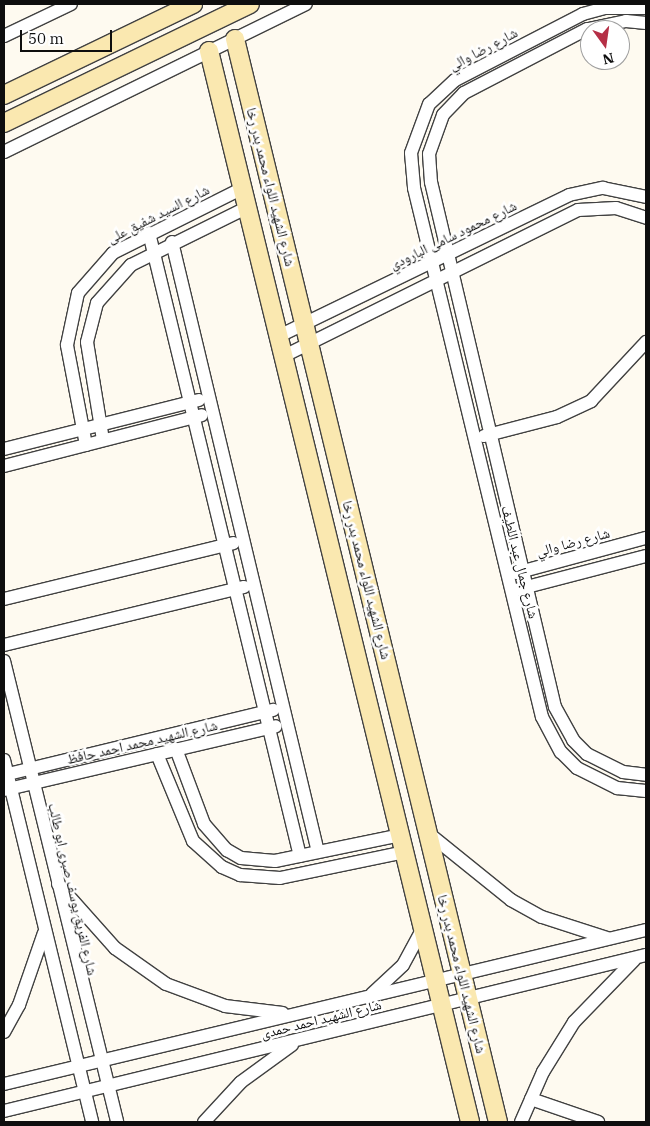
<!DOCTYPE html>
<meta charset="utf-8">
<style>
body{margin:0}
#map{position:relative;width:650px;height:1126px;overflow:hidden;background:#fefaf0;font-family:"IBM Plex Serif","Noto Naskh Arabic",serif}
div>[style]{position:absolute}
.roads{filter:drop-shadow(1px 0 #414141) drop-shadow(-1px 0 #414141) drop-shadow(0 1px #414141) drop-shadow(0 -1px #414141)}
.street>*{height:12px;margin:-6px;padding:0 6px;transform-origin:6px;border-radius:6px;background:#fff}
.secondary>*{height:18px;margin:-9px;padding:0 9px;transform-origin:9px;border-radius:9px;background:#fae8b0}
span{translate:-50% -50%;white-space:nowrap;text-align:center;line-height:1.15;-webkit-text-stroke:5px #fff;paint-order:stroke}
.street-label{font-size:14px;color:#0e0e0e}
.frame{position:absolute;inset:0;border:5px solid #0e0e0e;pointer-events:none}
.north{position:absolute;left:580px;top:20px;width:50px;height:50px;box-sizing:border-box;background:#fff;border:1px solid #9f9f9f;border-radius:50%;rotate:166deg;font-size:14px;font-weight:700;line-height:20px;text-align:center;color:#0e0e0e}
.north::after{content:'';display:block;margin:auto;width:18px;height:22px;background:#b52f46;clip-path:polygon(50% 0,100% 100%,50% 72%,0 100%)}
.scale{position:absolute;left:20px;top:30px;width:92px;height:22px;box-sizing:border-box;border:2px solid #0e0e0e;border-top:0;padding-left:6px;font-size:15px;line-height:18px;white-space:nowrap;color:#0e0e0e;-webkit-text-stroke:4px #fff;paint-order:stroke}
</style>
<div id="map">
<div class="roads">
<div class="street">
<div style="left:646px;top:8px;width:41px;rotate:180deg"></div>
<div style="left:605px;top:8px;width:23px;rotate:165deg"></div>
<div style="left:583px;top:14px;width:144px;rotate:152.7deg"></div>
<div style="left:455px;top:80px;width:35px;rotate:137deg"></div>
<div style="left:429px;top:104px;width:52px;rotate:110.2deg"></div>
<div style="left:411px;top:153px;width:35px;rotate:85deg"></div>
<div style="left:414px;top:188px;width:544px;rotate:76.4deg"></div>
<div style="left:542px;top:717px;width:40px;rotate:62deg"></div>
<div style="left:561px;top:752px;width:23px;rotate:45deg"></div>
<div style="left:577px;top:768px;width:45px;rotate:26.6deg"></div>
<div style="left:617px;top:788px;width:29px;rotate:6deg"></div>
<div style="left:646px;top:23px;width:20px;rotate:-174deg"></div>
<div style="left:626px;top:21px;width:40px;rotate:168deg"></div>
<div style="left:587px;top:29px;width:139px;rotate:152.5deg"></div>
<div style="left:464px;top:93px;width:30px;rotate:134deg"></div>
<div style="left:443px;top:115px;width:41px;rotate:109.7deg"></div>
<div style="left:429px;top:154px;width:28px;rotate:86deg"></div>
<div style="left:431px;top:182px;width:539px;rotate:76.71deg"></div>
<div style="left:555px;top:707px;width:38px;rotate:61deg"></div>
<div style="left:573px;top:740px;width:20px;rotate:45deg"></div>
<div style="left:587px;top:754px;width:40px;rotate:26.6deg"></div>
<div style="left:623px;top:772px;width:23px;rotate:7deg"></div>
<div style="left:4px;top:36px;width:74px;rotate:-25.5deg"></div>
<div style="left:4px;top:152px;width:336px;rotate:-26.1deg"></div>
<div style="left:149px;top:233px;width:641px;rotate:76.38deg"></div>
<div style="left:172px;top:242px;width:627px;rotate:76.54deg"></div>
<div style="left:279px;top:336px;width:322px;rotate:-25.9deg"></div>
<div style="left:569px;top:195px;width:35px;rotate:-12deg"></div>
<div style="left:603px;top:188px;width:44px;rotate:11.8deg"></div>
<div style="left:284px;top:356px;width:328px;rotate:-26.4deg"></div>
<div style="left:578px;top:210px;width:38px;rotate:-3deg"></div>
<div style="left:616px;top:208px;width:32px;rotate:18deg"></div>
<div style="left:484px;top:436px;width:75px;rotate:-14.6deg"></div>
<div style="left:557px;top:417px;width:38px;rotate:-25deg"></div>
<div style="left:591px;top:401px;width:81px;rotate:-47deg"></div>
<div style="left:103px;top:440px;width:99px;rotate:-99.3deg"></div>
<div style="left:87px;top:342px;width:40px;rotate:-75.6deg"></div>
<div style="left:97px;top:303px;width:51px;rotate:-48.2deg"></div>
<div style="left:131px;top:265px;width:131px;rotate:-26.4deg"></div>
<div style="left:86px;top:445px;width:102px;rotate:-100.8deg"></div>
<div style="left:67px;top:345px;width:53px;rotate:-78.1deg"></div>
<div style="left:78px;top:293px;width:53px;rotate:-48.8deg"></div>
<div style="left:113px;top:253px;width:145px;rotate:-26.6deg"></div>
<div style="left:4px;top:449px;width:201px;rotate:-14.1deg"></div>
<div style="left:4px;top:466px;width:204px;rotate:-14.4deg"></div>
<div style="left:516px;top:573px;width:135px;rotate:-15.1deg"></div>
<div style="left:519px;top:589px;width:131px;rotate:-14.6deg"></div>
<div style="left:4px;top:599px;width:236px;rotate:-13.7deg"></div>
<div style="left:4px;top:645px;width:247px;rotate:-13.6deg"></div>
<div style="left:4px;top:661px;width:475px;rotate:76.2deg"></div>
<div style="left:176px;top:749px;width:80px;rotate:69.5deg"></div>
<div style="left:204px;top:824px;width:35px;rotate:49deg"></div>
<div style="left:227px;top:850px;width:16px;rotate:30deg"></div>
<div style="left:241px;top:858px;width:34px;rotate:5deg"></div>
<div style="left:275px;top:861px;width:128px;rotate:-11.7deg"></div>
<div style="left:157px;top:754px;width:94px;rotate:67.5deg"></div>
<div style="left:193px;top:841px;width:39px;rotate:42deg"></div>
<div style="left:222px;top:867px;width:20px;rotate:24deg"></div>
<div style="left:240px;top:875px;width:40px;rotate:4.3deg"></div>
<div style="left:280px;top:878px;width:127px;rotate:-11.8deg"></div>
<div style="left:4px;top:760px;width:373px;rotate:76.3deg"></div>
<div style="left:4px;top:775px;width:277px;rotate:-13.6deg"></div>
<div style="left:4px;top:790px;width:279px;rotate:-13.2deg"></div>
<div style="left:428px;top:833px;width:107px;rotate:38.9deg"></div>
<div style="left:511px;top:900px;width:35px;rotate:29deg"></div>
<div style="left:542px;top:917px;width:68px;rotate:17.9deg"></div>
<div style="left:58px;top:884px;width:86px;rotate:48.3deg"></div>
<div style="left:115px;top:948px;width:62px;rotate:35.2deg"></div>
<div style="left:166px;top:984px;width:63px;rotate:20.4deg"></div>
<div style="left:225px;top:1006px;width:58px;rotate:6.9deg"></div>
<div style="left:372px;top:994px;width:42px;rotate:-43.1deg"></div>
<div style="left:403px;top:965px;width:42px;rotate:-61.6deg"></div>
<div style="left:4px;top:1032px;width:31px;rotate:-61deg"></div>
<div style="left:19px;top:1005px;width:76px;rotate:-70.9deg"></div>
<div style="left:4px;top:1084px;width:660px;rotate:-13.49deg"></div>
<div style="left:531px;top:1099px;width:71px;rotate:18.9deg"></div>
<div style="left:4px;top:1111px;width:661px;rotate:-13.66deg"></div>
<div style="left:204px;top:1122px;width:54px;rotate:-47.2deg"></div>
<div style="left:241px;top:1082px;width:63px;rotate:-36deg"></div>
<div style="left:521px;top:1122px;width:55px;rotate:-66.3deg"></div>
<div style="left:543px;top:1072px;width:59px;rotate:-58.2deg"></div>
<div style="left:574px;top:1022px;width:86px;rotate:-45.9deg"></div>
</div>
<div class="secondary">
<div style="left:235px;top:39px;width:1114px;rotate:76.35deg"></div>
<div style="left:209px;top:51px;width:1102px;rotate:76.3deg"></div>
<div style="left:4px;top:95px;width:210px;rotate:-25.7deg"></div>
<div style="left:4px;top:123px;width:273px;rotate:-25.8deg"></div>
</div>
</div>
<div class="street-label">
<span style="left:483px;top:49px;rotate:-28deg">شارع رضا والي</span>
<span style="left:271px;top:187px;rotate:76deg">شارع الشهيد اللواء محمد بدر رخا</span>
<span style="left:158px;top:214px;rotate:-27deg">شارع السيد شفيق على</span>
<span style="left:453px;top:235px;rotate:-26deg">شارع محمود سامى البارودي</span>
<span style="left:573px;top:542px;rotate:-15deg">شارع رضا والي</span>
<span style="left:520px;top:562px;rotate:76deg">شارع جمال عبد اللطيف</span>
<span style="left:367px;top:580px;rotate:76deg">شارع الشهيد اللواء محمد بدر رخا</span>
<span style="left:142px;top:742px;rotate:-13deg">شارع الشهيد محمد احمد حافظ</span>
<span style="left:73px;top:889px;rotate:77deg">شارع الفريق يوسف صبرى ابو طالب</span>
<span style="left:462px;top:974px;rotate:76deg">شارع الشهيد اللواء محمد بدر رخا</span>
<span style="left:321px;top:1019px;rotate:-14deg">شارع الشهيد احمد حمدى</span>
</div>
<div class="frame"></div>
<div class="north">N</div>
<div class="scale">50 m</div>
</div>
